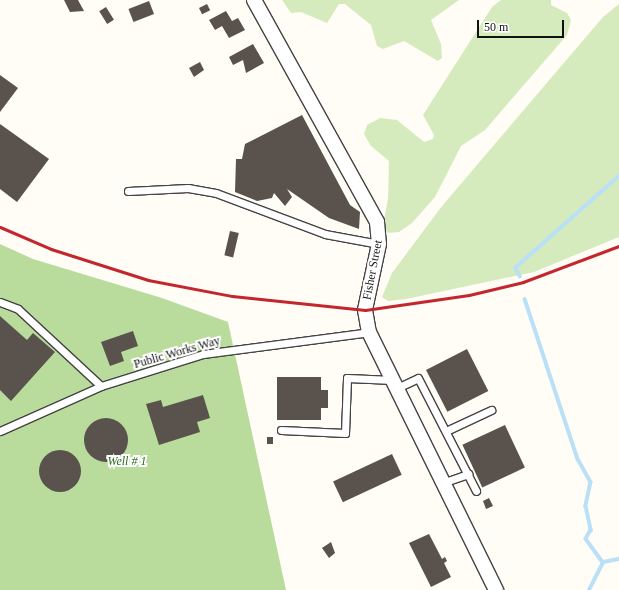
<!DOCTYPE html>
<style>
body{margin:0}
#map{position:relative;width:619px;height:590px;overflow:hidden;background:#fffdf5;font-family:Georgia,serif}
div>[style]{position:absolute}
.green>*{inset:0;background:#d5ebbd}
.forest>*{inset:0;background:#b9dc9c}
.stream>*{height:3.5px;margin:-1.75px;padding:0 1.75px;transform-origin:1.75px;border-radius:1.75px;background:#b9e0f7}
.building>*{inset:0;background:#5a524d;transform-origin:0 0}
.round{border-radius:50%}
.roads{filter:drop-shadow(1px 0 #444) drop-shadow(-1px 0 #444) drop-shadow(0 1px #444) drop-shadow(0 -1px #444)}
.service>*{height:7px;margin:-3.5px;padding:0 3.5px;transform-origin:3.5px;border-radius:3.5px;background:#fff}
.minor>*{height:14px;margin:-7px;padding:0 7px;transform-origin:7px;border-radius:7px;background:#fff}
.rail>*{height:3px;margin:-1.5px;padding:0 1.5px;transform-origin:1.5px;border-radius:1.5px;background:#c4262e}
span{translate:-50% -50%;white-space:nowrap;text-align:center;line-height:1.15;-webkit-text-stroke:4px #fff;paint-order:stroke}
.street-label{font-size:12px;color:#111}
.park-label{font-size:12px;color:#2f6b1f;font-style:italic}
.scale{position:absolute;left:477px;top:20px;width:87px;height:18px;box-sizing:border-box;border:2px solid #111;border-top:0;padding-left:5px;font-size:12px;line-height:14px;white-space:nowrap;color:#111;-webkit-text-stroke:3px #fff;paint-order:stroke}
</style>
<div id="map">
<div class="green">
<div style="clip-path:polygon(282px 0,459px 0,431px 20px,441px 44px,442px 58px,438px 61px,404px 41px,383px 49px,377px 46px,371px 25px,345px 4px,339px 4px,327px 23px,301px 12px,291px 13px)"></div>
<div style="clip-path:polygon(501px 0,551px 0,551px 5px,567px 13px,571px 20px,567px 35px,485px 130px,461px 146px,435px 197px,412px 223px,399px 232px,387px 233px,383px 224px,388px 199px,389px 161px,371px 146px,364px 134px,367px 125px,380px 118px,397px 120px,424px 142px,433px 139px,434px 135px,423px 115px,492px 7px)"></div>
<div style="clip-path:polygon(619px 4px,619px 237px,534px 272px,406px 299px,388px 301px,382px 297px,392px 273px,442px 206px,603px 17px)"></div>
</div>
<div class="forest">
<div style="clip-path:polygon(0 244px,33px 259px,162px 298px,228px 322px,286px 590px,0 590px)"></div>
</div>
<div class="stream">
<div style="left:520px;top:277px;width:10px;rotate:-119deg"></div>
<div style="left:515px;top:268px;width:139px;rotate:-41.5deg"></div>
<div style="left:525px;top:299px;width:169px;rotate:71.7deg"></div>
<div style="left:578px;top:459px;width:26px;rotate:61deg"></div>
<div style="left:591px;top:482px;width:25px;rotate:102deg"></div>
<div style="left:586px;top:506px;width:25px;rotate:78deg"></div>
<div style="left:591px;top:530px;width:10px;rotate:119deg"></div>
<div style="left:586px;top:539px;width:29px;rotate:54deg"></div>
<div style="left:589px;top:590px;width:31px;rotate:-63deg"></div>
<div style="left:603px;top:562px;width:16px;rotate:-11deg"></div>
</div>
<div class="building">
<div style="clip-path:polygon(64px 0,78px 0,84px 11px,70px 12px)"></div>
<div style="left:149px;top:1px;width:14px;height:22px;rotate:69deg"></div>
<div style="left:207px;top:4px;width:7px;height:9px;rotate:63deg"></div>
<div style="left:106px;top:7px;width:15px;height:8px;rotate:58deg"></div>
<div style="clip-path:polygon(226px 11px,232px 21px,238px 18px,245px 30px,229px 38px,222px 26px,215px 30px,209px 20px)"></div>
<div style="clip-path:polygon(253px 44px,264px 63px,246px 73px,243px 60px,233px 65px,229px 57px)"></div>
<div style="clip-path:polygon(200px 62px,204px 70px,194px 77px,189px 68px)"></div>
<div style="clip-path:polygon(0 75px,18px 88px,0 112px)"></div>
<div style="clip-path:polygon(302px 115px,350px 205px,360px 212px,359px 229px,329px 218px,287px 189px,292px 197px,285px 206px,274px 193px,272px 198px,257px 201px,235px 192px,236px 159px,242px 159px,245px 144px)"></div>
<div style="clip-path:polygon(0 124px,49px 159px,17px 202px,0 189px)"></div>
<div style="left:230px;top:231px;width:9px;height:25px;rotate:13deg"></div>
<div style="clip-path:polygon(0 316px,27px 340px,33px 333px,55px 352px,11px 401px,0 390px)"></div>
<div style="clip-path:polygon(133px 331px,138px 346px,121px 352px,124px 361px,110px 366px,101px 342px)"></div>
<div style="left:467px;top:349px;width:47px;height:46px;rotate:63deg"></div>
<div style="clip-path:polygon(277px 377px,321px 377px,321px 390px,328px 390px,328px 408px,321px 408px,321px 420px,277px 420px)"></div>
<div style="clip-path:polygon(203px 395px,210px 418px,197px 422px,200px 432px,159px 445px,146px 404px,161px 400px,163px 407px)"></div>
<div class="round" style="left:84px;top:418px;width:44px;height:44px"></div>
<div style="left:505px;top:425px;width:47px;height:47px;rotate:65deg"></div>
<div style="left:267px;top:437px;width:6px;height:7px"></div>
<div class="round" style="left:39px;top:450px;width:42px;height:42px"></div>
<div style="left:392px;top:454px;width:23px;height:65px;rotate:65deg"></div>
<div style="clip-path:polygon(489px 498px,493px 506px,486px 509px,483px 501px)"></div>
<div style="clip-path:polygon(429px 534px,442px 559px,445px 557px,447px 561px,444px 563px,451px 577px,431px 587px,409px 543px)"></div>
<div style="clip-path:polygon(331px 542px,335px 553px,329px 558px,322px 548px)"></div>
</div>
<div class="roads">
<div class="service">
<div style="left:128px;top:191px;width:60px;rotate:-2.9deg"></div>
<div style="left:188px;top:188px;width:28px;rotate:10deg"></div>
<div style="left:216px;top:193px;width:116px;rotate:20.6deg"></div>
<div style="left:325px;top:234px;width:55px;rotate:10.5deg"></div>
<div style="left:0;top:302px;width:19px;rotate:21deg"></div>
<div style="left:18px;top:309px;width:113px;rotate:42.9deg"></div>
<div style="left:397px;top:388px;width:23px;rotate:-25deg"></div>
<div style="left:418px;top:378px;width:127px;rotate:62.8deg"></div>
<div style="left:281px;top:430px;width:64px;rotate:2.7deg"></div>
<div style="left:345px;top:433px;width:55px;rotate:-87.9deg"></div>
<div style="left:347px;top:378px;width:46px;rotate:2.5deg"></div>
<div style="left:0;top:431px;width:111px;rotate:-24deg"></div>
<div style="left:101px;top:386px;width:107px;rotate:-17.4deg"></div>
<div style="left:203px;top:354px;width:167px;rotate:-7.5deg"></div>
<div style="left:446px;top:431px;width:50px;rotate:-25deg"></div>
<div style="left:442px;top:483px;width:28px;rotate:-19deg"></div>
</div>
<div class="minor">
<div style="left:254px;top:0;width:254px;rotate:61deg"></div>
<div style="left:377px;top:222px;width:22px;rotate:85deg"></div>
<div style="left:379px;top:244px;width:67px;rotate:102deg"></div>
<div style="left:365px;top:310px;width:22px;rotate:80deg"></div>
<div style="left:369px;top:332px;width:288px;rotate:63.8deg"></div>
</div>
</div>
<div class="rail">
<div style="left:0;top:227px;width:56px;rotate:23.3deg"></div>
<div style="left:51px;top:249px;width:102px;rotate:17.7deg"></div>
<div style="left:148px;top:280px;width:86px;rotate:10.8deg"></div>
<div style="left:232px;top:296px;width:134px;rotate:6deg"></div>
<div style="left:365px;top:310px;width:105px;rotate:-8.2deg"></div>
<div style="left:469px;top:295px;width:56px;rotate:-13.5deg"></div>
<div style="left:523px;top:282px;width:103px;rotate:-20.6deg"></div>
</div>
<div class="street-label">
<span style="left:373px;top:270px;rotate:-79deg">Fisher Street</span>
<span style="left:177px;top:353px;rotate:-16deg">Public Works Way</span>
</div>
<div class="park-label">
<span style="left:127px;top:462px">Well # 1</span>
</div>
<div class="scale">50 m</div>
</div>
